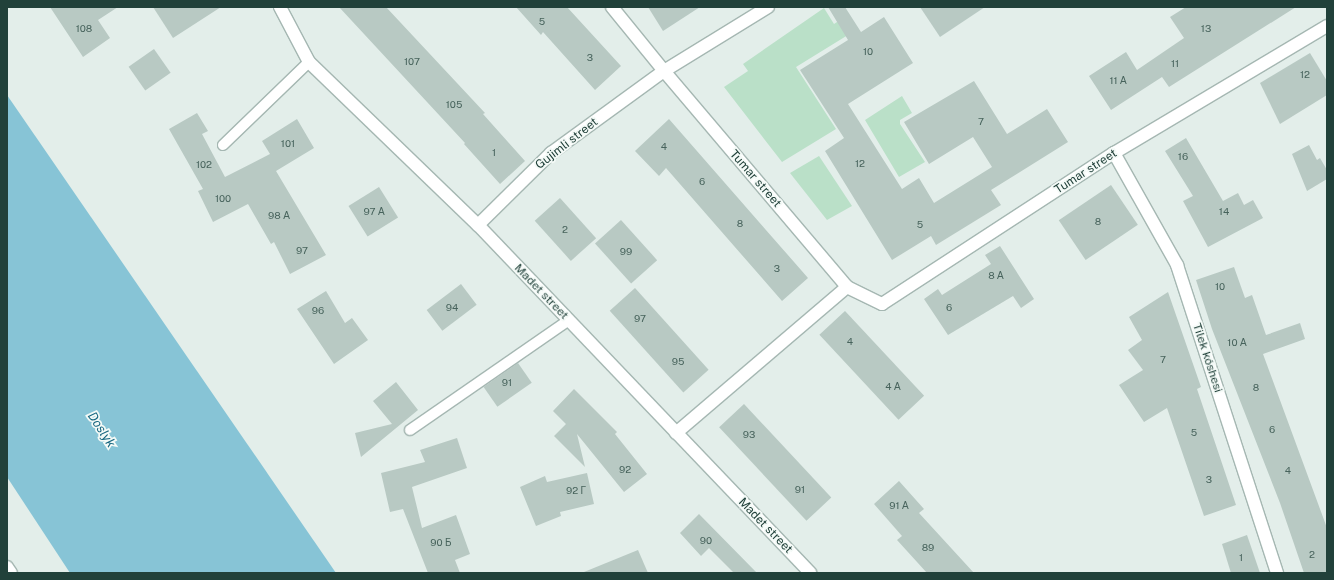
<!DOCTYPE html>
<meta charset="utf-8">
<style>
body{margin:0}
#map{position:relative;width:1334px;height:580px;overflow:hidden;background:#e3eeea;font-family:"Public Sans",sans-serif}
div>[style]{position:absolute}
.green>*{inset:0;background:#bae0c8}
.water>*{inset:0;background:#87c4d6}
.building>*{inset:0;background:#b8c9c3;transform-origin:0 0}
.roads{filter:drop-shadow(1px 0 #a5b7b2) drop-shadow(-1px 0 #a5b7b2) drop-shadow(0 1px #a5b7b2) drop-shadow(0 -1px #a5b7b2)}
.service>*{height:10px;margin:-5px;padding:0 5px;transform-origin:5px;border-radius:5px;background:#fff}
.minor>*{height:12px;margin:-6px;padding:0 6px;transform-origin:6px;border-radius:6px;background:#fff}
span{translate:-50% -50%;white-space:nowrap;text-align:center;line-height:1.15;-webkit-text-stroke:3.5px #f4faf7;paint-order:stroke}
.number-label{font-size:10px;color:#47635c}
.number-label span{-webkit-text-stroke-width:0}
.street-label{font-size:12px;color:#21413a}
.water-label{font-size:13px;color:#176781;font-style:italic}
.frame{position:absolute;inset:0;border:8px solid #21413a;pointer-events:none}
</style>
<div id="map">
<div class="green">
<div style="clip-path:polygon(824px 8px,834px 24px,846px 16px,856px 30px,796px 67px,836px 129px,782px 162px,724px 87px,748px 71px,743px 64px)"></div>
<div style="clip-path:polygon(902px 96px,912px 113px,900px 120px,900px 124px,925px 162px,899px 177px,865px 120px)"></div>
<div style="clip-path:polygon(819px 156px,852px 206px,827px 220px,790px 173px)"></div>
</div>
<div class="water">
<div style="clip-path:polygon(7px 95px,336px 573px,70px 573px,7px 477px)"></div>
</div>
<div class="building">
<div style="clip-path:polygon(50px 7px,118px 7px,98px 20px,110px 38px,83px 57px)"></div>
<div style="clip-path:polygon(153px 7px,221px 7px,173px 38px)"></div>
<div style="clip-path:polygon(339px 7px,386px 7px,485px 113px,483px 114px,525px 161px,500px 184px,464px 144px,465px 143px)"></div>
<div style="clip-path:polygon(516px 7px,567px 7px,621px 66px,595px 90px,543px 32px,541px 35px)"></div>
<div style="clip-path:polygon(648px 7px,700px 7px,663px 31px)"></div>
<div style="clip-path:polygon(828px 7px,845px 7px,861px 32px,884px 17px,913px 63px,848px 104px,902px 189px,919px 178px,934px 203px,992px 167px,973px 137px,929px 164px,904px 122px,974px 81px,1007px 134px,1047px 109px,1068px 142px,991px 190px,1001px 205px,936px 245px,931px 236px,892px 260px,825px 151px,844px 138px,800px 70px,848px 40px)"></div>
<div style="clip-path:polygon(920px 7px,985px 7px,940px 37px)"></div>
<div style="clip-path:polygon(1186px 7px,1296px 7px,1169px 87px,1162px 77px,1111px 110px,1089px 76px,1126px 52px,1137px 70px,1184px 38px,1170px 17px)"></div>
<div style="left:154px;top:49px;width:29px;height:31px;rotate:55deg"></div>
<div style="clip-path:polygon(1310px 53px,1327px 81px,1327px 95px,1280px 124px,1260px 83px)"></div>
<div style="clip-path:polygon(197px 113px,208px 131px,202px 134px,225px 177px,270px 154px,262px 141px,297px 119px,314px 148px,276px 171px,326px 255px,290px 274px,274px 242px,271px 244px,248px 204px,213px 222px,198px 191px,203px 189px,169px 129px)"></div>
<div style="clip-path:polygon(669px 119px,808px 278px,782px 301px,666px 168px,659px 176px,635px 151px)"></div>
<div style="clip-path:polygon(1186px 138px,1223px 201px,1238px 193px,1244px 205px,1253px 200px,1263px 218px,1208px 247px,1183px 201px,1193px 196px,1165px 151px)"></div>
<div style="clip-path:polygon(1309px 145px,1317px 160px,1320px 158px,1327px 170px,1327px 179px,1307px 191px,1292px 154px)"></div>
<div style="left:1111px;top:185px;width:48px;height:63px;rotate:56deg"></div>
<div style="left:379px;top:187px;width:36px;height:36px;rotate:58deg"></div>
<div style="left:560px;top:198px;width:54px;height:34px;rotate:48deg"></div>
<div style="left:621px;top:220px;width:54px;height:35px;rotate:48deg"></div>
<div style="clip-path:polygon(1000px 246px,1034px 299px,1021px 308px,1013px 296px,948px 335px,924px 299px,938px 289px,942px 295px,991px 264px,985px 255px)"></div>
<div style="clip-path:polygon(1234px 267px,1245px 298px,1252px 295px,1266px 335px,1300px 323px,1305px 339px,1263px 354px,1327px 528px,1327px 573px,1304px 573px,1280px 503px,1212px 329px,1196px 280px)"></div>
<div style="left:461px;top:284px;width:26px;height:43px;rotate:53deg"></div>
<div style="left:635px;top:288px;width:110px;height:34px;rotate:48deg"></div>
<div style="clip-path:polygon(326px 291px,345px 323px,352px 318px,368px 340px,334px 364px,297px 309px)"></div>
<div style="clip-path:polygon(1168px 292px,1201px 387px,1197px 389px,1236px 505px,1204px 516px,1167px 408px,1144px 422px,1119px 385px,1143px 370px,1128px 350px,1142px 340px,1129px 317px)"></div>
<div style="left:845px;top:311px;width:116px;height:35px;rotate:47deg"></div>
<div style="left:518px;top:363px;width:24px;height:42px;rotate:55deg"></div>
<div style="clip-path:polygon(396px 382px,418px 410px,361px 457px,355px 433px,392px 424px,373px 401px)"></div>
<div style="clip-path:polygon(574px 389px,617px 432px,615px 434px,647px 474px,624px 492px,577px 434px,585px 467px,554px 436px,566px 424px,553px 411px)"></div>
<div style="left:744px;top:404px;width:128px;height:34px;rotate:47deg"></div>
<div style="clip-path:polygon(457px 438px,467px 468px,412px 487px,422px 528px,456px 515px,470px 554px,455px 560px,460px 573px,428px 573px,403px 509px,390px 512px,381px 473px,425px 462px,420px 450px)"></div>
<div style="clip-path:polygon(587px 473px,594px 504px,560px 512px,561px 516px,536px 526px,520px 487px,545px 476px,547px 482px)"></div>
<div style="clip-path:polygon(899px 481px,924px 509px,919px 513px,974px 573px,927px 573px,897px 540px,902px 536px,874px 504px)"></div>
<div style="clip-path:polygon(699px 514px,757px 573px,734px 573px,709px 548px,701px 556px,680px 533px)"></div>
<div style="clip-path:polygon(1247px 535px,1260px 573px,1231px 573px,1222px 544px)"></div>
<div style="clip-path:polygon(638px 550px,648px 573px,584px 573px,584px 572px)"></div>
</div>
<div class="roads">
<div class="service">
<div style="left:223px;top:145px;width:120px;rotate:-44deg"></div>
<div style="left:410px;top:430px;width:193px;rotate:-34.7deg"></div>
</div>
<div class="minor">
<div style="left:280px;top:7px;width:62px;rotate:62.2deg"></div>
<div style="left:309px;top:62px;width:235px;rotate:44deg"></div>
<div style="left:478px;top:225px;width:481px;rotate:46.3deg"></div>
<div style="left:612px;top:7px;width:82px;rotate:50.9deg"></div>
<div style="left:664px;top:71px;width:283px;rotate:49.7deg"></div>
<div style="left:847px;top:287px;width:39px;rotate:26deg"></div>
<div style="left:882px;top:304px;width:277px;rotate:-33.1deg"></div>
<div style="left:1114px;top:153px;width:248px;rotate:-30.8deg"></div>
<div style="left:1114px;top:153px;width:129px;rotate:60.6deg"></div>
<div style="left:1177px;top:265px;width:324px;rotate:72deg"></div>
<div style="left:478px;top:225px;width:103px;rotate:-44.6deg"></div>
<div style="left:551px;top:153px;width:140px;rotate:-36deg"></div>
<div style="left:664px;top:71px;width:122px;rotate:-31.6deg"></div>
<div style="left:676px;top:433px;width:225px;rotate:-40.5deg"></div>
<div style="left:7px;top:567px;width:7px;rotate:56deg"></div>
</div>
</div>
<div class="number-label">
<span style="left:542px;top:22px">5</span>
<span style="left:84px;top:29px">108</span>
<span style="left:1206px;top:29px">13</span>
<span style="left:868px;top:52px">10</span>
<span style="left:590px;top:58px">3</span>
<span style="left:412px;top:62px">107</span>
<span style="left:1175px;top:64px">11</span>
<span style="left:1305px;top:75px">12</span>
<span style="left:1118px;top:81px">11 А</span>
<span style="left:454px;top:105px">105</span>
<span style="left:981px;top:122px">7</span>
<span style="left:288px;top:144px">101</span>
<span style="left:664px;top:147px">4</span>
<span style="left:494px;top:153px">1</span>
<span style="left:1183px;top:157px">16</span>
<span style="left:860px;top:164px">12</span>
<span style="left:204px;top:165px">102</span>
<span style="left:702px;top:182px">6</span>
<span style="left:223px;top:199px">100</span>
<span style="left:374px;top:212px">97 А</span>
<span style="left:1224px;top:212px">14</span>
<span style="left:279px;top:216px">98 А</span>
<span style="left:1098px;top:222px">8</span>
<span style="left:740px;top:224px">8</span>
<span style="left:920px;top:225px">5</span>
<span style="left:565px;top:230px">2</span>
<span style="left:302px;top:251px">97</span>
<span style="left:626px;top:252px">99</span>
<span style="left:777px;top:269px">3</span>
<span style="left:996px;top:276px">8 А</span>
<span style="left:1220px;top:287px">10</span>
<span style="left:452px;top:308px">94</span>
<span style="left:949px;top:308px">6</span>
<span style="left:318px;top:311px">96</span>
<span style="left:640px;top:319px">97</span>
<span style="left:850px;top:342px">4</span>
<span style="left:1237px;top:343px">10 А</span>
<span style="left:1163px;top:360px">7</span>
<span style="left:678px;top:362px">95</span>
<span style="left:507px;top:383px">91</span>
<span style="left:893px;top:387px">4 А</span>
<span style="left:1256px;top:388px">8</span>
<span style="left:1272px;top:430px">6</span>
<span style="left:1194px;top:433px">5</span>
<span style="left:749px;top:435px">93</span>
<span style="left:625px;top:470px">92</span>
<span style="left:1288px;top:471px">4</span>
<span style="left:1209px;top:480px">3</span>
<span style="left:800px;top:490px">91</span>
<span style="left:576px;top:491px">92 Г</span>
<span style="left:899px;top:506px">91 А</span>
<span style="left:706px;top:541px">90</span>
<span style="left:441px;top:543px">90 Б</span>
<span style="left:928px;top:548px">89</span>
<span style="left:1312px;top:555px">2</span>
<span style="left:1241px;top:558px">1</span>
</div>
<div class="street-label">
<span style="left:567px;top:144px;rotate:-38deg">Gujimli street</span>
<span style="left:1086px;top:172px;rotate:-33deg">Tumar street</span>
<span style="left:755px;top:179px;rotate:49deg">Tumar street</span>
<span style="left:541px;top:292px;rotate:46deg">Madet street</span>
<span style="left:1207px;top:358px;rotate:72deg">Tilek kóshesi</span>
<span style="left:765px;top:526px;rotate:46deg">Madet street</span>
</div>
<div class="water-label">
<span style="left:101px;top:430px;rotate:57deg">Doslyk</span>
</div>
<div class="frame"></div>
</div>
